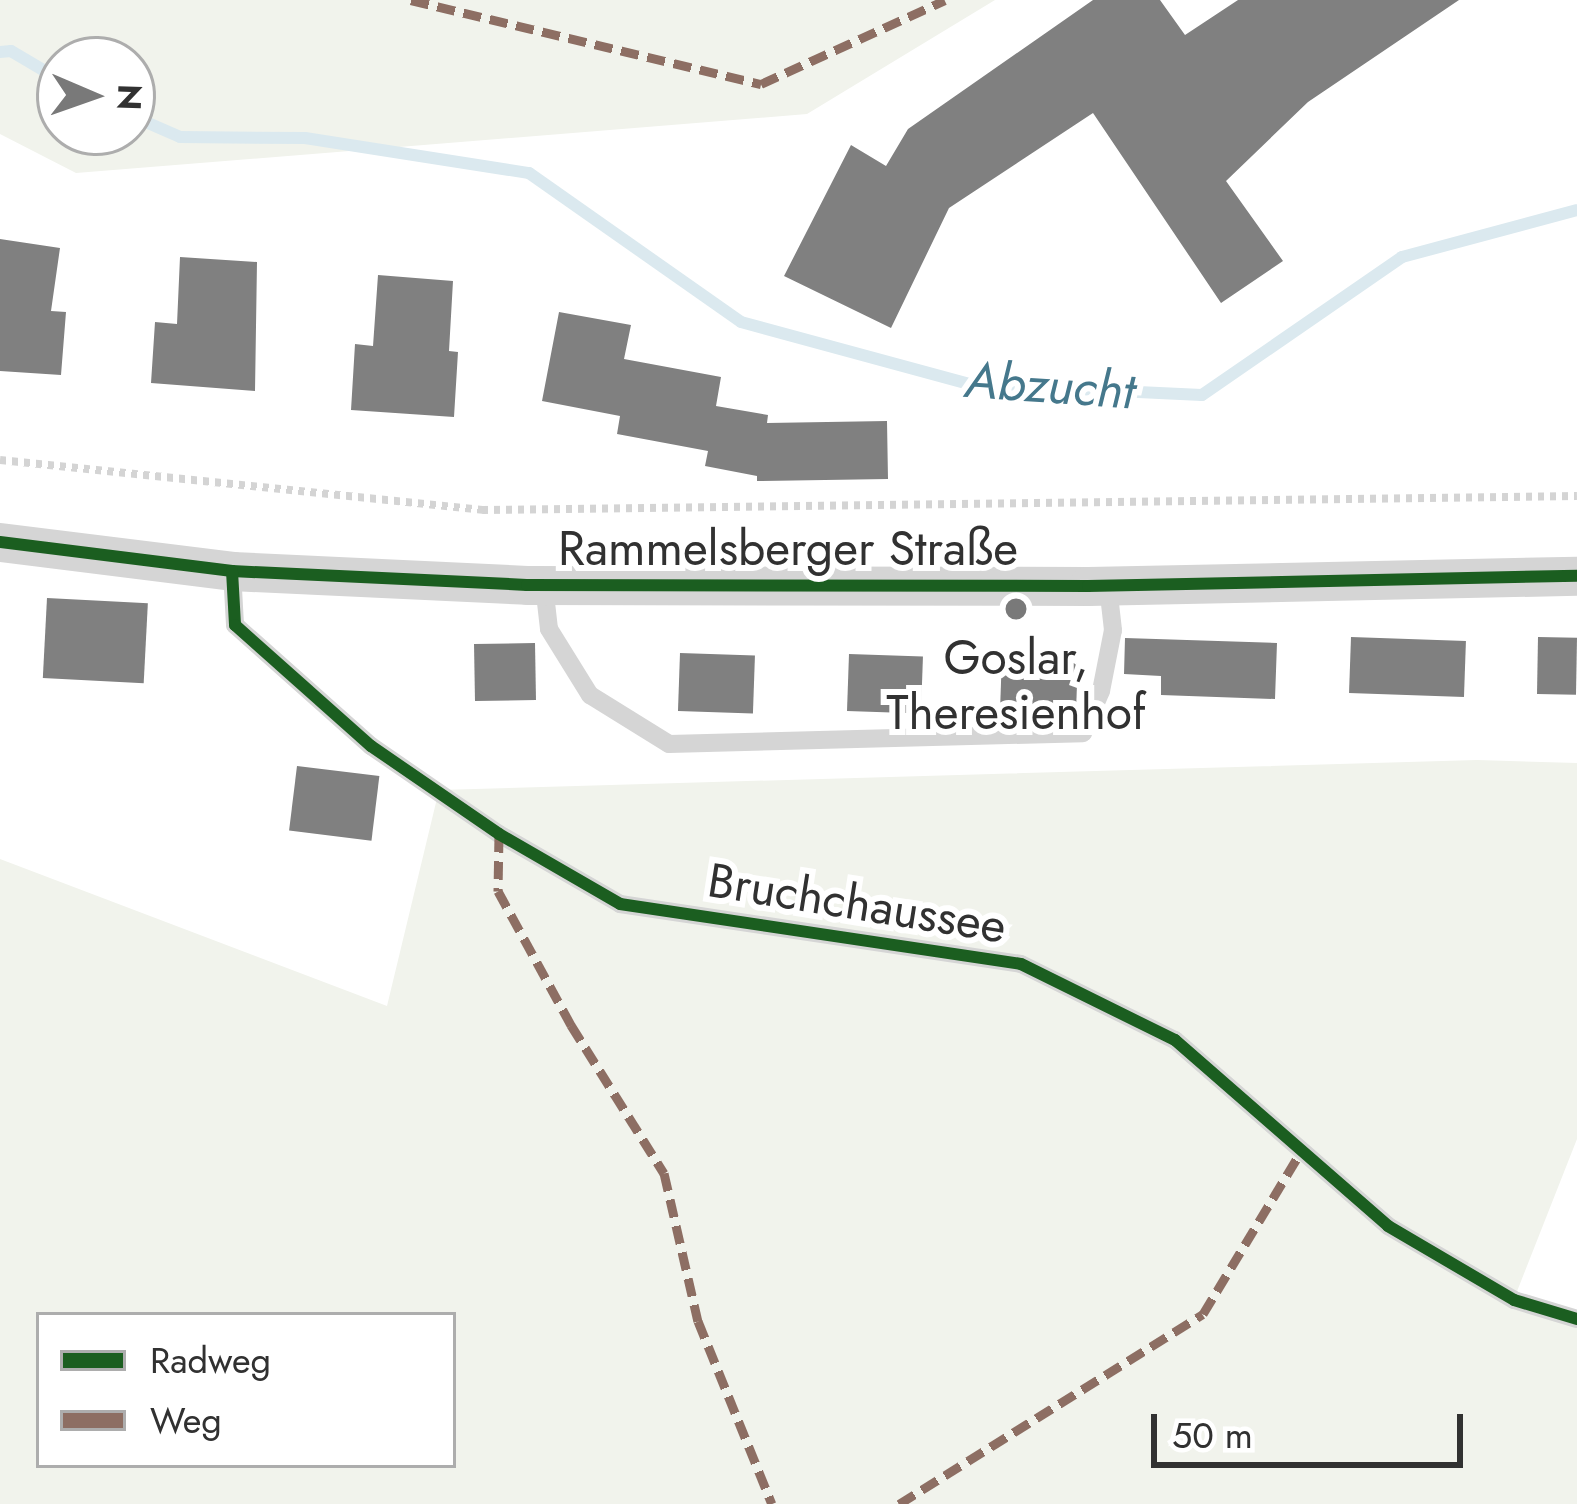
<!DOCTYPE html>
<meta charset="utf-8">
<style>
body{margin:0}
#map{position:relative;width:1577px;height:1504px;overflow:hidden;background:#fff;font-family:Jost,sans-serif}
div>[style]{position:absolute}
.green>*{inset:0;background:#f1f3ec}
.stream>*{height:12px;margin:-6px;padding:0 6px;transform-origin:6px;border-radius:6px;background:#dbe9ef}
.building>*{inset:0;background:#808080;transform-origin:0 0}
.path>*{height:8px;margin-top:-4px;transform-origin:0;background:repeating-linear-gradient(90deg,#d4d4d4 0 6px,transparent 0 12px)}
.lane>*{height:18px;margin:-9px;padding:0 9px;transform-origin:9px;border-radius:9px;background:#d5d5d5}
.street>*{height:39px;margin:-19.5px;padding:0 19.5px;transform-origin:19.5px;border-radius:19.5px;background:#d5d5d5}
.quiet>*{height:9px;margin-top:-4.5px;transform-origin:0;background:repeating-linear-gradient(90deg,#8d6e63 0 18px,transparent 0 27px)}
.cycleway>*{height:12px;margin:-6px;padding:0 6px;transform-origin:6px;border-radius:6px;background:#1b5e20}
.dots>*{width:33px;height:33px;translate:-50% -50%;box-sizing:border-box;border:6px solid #fff;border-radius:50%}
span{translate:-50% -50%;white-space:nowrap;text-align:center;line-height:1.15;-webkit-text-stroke:12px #fff;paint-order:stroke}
.street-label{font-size:48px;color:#313131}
.poi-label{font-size:48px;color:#313131}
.water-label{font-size:51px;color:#45788c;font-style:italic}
.legend{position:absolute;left:36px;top:1312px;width:420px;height:156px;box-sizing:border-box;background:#fff;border:3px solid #adadad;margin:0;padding:15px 21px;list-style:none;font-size:36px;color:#313131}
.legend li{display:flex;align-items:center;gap:24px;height:60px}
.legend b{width:60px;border:3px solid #adadad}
.north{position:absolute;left:36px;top:36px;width:120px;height:120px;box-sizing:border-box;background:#fff;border:3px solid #adadad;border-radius:50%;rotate:92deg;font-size:33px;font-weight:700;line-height:48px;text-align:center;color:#313131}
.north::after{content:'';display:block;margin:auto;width:42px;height:54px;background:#797979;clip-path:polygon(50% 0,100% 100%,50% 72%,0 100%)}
.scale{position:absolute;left:1151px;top:1414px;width:312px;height:54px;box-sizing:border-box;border:6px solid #313131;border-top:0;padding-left:15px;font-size:36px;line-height:42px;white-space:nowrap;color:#313131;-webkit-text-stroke:9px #fff;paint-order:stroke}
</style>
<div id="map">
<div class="green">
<div style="clip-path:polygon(evenodd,0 0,995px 0,807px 114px,76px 173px,0 134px,0 0,132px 60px,132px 132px,60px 132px,60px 60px,132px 60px)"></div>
<div style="clip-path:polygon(evenodd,1477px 760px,1577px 763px,1577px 1139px,1514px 1299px,1577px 1319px,1577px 1504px,0 1504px,0 859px,387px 1006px,439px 790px,1477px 760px,39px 1315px,453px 1315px,453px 1465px,39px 1465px,39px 1315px)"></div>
</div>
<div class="stream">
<div style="left:0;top:52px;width:11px;rotate:-5deg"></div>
<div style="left:11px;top:51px;width:57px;rotate:30.6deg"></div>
<div style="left:132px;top:116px;width:52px;rotate:23.6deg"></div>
<div style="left:180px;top:137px;width:125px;rotate:0.5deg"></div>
<div style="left:305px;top:138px;width:227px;rotate:8.9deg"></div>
<div style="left:529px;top:173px;width:259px;rotate:35.1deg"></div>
<div style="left:741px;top:322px;width:236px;rotate:15.2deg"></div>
<div style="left:969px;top:384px;width:233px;rotate:2.7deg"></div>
<div style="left:1202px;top:395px;width:243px;rotate:-34.6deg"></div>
<div style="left:1402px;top:257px;width:181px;rotate:-15deg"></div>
</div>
<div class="building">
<div style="clip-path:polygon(1093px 0,1160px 0,1185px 35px,1238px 0,1459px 0,1308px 102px,1226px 181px,1283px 261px,1221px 303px,1093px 113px,949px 208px,891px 328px,784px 276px,851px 145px,886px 166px,908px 129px)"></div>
<div style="clip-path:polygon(0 239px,60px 248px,51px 311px,66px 312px,61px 375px,0 371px)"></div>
<div style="clip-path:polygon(180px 257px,257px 262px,255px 391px,151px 383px,155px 322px,177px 324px)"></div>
<div style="clip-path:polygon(378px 275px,453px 281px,449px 351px,458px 352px,454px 417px,351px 410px,355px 344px,373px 346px)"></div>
<div style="clip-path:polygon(559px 312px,631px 325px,624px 359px,721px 377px,716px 406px,768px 415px,767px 423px,887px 421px,888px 479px,757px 481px,757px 476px,705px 466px,708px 451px,617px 434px,620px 416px,542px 401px)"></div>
<div style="left:47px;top:598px;width:101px;height:80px;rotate:3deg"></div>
<div style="left:1351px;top:637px;width:115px;height:56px;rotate:2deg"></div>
<div style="left:1538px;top:637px;width:39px;height:57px;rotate:1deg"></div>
<div style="clip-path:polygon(1125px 638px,1277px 643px,1275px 699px,1161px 695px,1161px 676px,1124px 674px)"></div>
<div style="left:535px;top:643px;width:57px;height:61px;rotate:89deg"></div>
<div style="left:680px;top:653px;width:75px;height:58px;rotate:2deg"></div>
<div style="left:849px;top:654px;width:74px;height:57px;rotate:2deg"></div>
<div style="left:1002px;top:654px;width:76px;height:58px;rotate:2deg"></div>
<div style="left:297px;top:766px;width:83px;height:65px;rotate:7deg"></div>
</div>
<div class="path">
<div style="left:0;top:460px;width:485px;rotate:5.9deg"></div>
<div style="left:482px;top:510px;width:1095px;rotate:-0.73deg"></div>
</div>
<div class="lane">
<div style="left:232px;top:571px;width:54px;rotate:86.8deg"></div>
<div style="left:235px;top:625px;width:182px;rotate:41.7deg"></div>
<div style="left:371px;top:746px;width:155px;rotate:34.5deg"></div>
<div style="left:499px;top:834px;width:140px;rotate:30deg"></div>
<div style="left:620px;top:904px;width:405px;rotate:8.5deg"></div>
<div style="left:1021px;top:964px;width:172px;rotate:26.3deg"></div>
<div style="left:1175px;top:1040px;width:283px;rotate:41.1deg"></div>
<div style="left:1388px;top:1226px;width:146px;rotate:30.4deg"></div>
<div style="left:1514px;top:1300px;width:66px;rotate:16.8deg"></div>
<div style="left:544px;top:585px;width:44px;rotate:83.5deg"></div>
<div style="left:549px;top:629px;width:78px;rotate:58.2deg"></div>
<div style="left:590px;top:695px;width:93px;rotate:31.8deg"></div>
<div style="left:669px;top:744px;width:414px;rotate:-1.5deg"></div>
<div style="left:1083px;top:733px;width:46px;rotate:-66.8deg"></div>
<div style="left:1101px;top:691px;width:62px;rotate:-78.9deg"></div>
<div style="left:1113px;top:630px;width:44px;rotate:-96.5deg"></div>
</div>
<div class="street">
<div style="left:0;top:542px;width:234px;rotate:7.1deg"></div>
<div style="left:232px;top:571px;width:295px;rotate:2.7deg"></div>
<div style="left:527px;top:585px;width:561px;rotate:0.1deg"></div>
<div style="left:1088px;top:586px;width:489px;rotate:-1.2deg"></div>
</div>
<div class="quiet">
<div style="left:411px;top:0;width:360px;rotate:13.5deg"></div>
<div style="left:761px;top:84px;width:202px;rotate:-24.5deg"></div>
<div style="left:499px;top:834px;width:57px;rotate:91deg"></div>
<div style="left:498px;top:891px;width:153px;rotate:61.4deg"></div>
<div style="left:571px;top:1025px;width:175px;rotate:57.9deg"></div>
<div style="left:664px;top:1173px;width:152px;rotate:77.1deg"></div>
<div style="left:698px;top:1321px;width:197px;rotate:68deg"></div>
<div style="left:899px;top:1504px;width:358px;rotate:-32deg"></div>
<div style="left:1203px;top:1314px;width:194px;rotate:-58.9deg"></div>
</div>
<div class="cycleway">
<div style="left:0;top:542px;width:234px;rotate:7.1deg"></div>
<div style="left:232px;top:571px;width:295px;rotate:2.7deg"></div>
<div style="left:527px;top:585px;width:561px;rotate:0.1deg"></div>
<div style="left:1088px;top:586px;width:489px;rotate:-1.2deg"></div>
<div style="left:232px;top:571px;width:54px;rotate:86.8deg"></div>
<div style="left:235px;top:625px;width:182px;rotate:41.7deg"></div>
<div style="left:371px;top:746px;width:155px;rotate:34.5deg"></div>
<div style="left:499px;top:834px;width:140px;rotate:30deg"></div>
<div style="left:620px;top:904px;width:405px;rotate:8.5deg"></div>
<div style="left:1021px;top:964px;width:172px;rotate:26.3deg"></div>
<div style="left:1175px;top:1040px;width:283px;rotate:41.1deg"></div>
<div style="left:1388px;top:1226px;width:146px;rotate:30.4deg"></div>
<div style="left:1514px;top:1300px;width:66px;rotate:16.8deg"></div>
</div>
<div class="dots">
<div style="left:1016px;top:609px;background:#797979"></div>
</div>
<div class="street-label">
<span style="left:788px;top:549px">Rammelsberger Straße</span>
<span style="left:857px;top:903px;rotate:9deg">Bruchchaussee</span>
</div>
<div class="poi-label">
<span style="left:1016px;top:685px">Goslar,<br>Theresienhof</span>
</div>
<div class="water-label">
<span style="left:1050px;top:385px;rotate:4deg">Abzucht</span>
</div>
<ul class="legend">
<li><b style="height:15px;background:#1b5e20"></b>Radweg</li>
<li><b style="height:15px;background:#8d6e63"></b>Weg</li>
</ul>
<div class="north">N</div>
<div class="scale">50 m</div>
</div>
